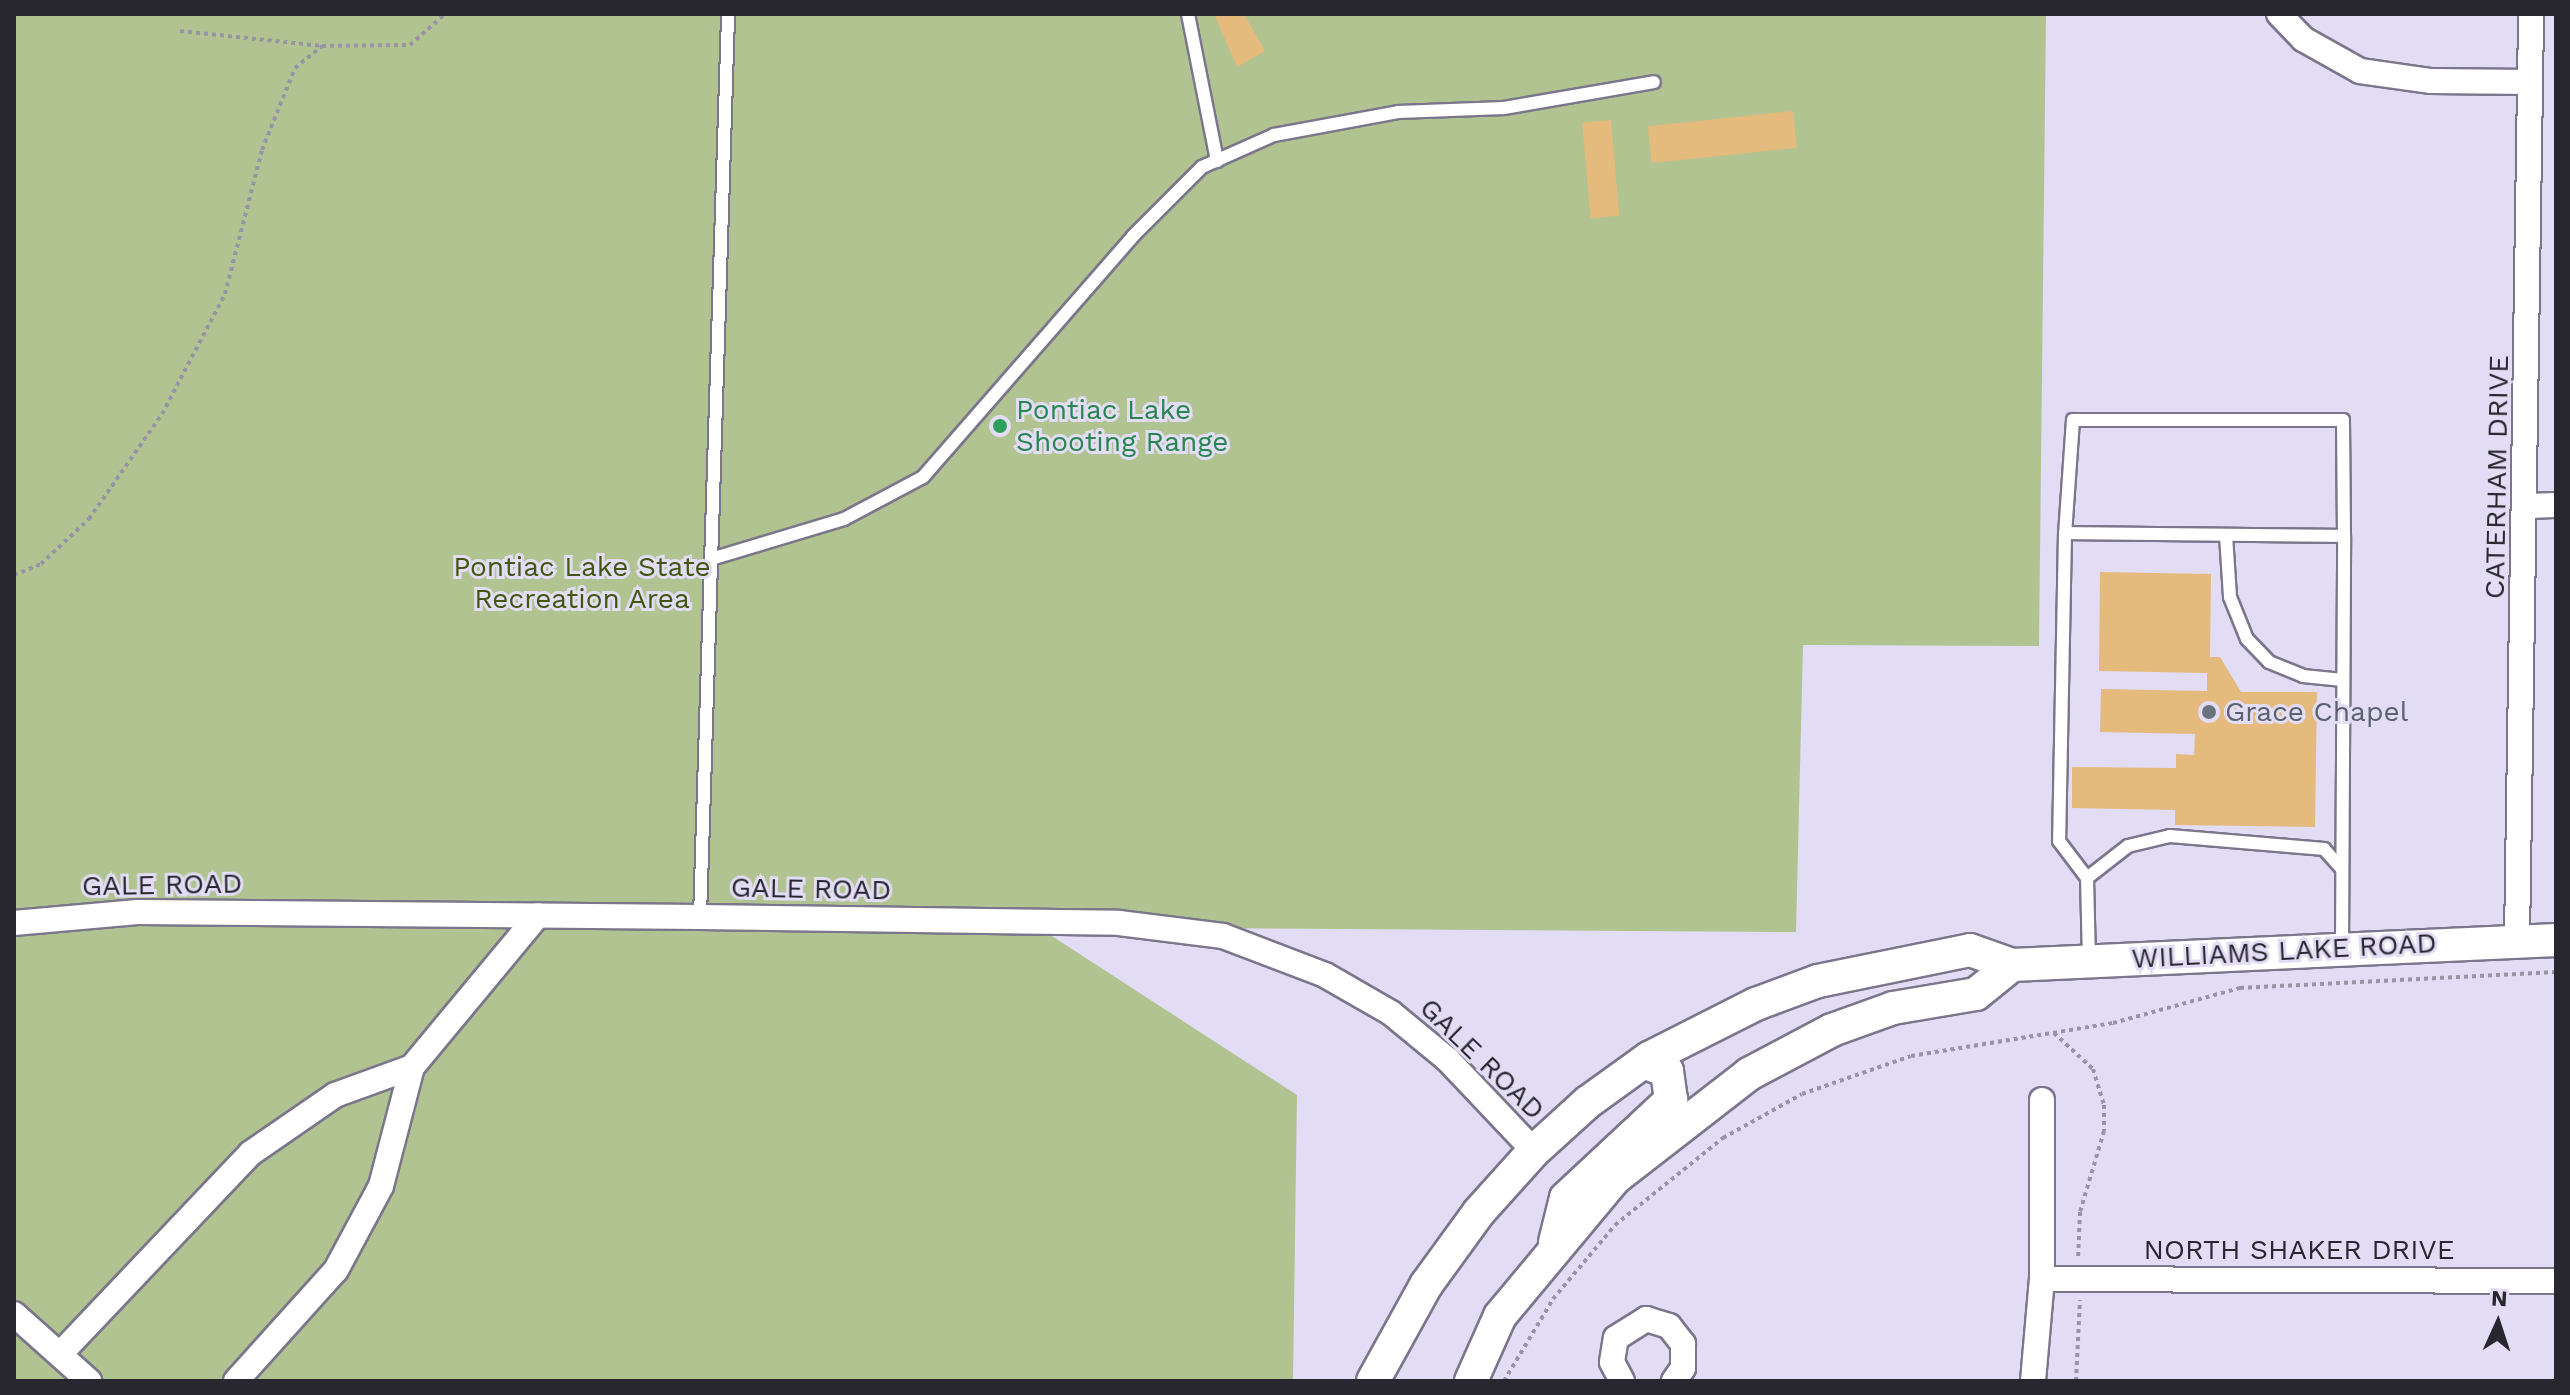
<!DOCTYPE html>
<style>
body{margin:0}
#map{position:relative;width:2570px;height:1395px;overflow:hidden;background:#e2ddf5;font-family:"Work Sans",sans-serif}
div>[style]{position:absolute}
.green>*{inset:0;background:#b0c390}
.building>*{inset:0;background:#e5ba7d;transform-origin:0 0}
.path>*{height:4px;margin-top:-2px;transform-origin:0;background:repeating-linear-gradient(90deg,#9894a6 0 4px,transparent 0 8px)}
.roads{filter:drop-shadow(2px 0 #7c768c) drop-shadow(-2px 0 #7c768c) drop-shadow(0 2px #7c768c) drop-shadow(0 -2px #7c768c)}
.service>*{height:12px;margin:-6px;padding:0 6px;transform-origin:6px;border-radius:6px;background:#fff}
.minor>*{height:24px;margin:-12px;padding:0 12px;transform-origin:12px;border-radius:12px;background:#fff}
.secondary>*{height:32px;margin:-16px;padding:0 16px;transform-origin:16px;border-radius:16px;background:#fff}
.dots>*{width:22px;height:22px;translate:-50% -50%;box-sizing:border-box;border:4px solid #e2ddf5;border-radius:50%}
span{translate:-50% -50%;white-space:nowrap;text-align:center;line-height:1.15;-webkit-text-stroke:6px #e2ddf5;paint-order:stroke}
.leisure-label{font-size:28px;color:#27864d}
.left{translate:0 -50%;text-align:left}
.street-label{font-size:28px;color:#28262f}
.park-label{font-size:28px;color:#42560d}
.worship-label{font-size:28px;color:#5b616d}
.frame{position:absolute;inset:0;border:16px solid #28262f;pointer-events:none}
.north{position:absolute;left:2458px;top:1283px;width:80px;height:80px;-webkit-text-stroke:6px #e2ddf5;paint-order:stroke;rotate:3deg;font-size:22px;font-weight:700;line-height:32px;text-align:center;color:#28262f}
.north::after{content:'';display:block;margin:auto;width:28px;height:36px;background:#28262f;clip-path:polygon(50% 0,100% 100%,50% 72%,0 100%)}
</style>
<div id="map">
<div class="green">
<div style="clip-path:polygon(14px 14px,2046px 14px,2039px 646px,1803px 645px,1796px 932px,1038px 927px,1297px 1095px,1293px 1381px,14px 1381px)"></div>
</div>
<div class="building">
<div style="clip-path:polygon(1214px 14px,1244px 14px,1265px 51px,1237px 67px)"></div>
<div style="left:1793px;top:111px;width:37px;height:146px;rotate:84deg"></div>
<div style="left:1611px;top:120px;width:96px;height:29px;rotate:85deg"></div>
<div style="clip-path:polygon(2100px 572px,2211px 574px,2210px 657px,2220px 657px,2241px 692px,2317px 692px,2315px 827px,2175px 825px,2175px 810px,2072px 808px,2072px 767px,2176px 768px,2176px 754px,2194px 755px,2195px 734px,2100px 732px,2101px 689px,2207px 691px,2207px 673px,2099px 671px)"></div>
</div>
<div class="path">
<div style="left:180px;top:31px;width:143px;rotate:6deg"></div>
<div style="left:14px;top:575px;width:29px;rotate:-22deg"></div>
<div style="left:41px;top:564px;width:66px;rotate:-43.2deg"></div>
<div style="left:89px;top:519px;width:128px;rotate:-55.2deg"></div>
<div style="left:162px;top:414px;width:136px;rotate:-62.3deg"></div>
<div style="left:225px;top:294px;width:149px;rotate:-75.6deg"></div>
<div style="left:262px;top:150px;width:88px;rotate:-68.1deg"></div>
<div style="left:295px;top:68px;width:35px;rotate:-39deg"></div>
<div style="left:322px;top:46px;width:88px;rotate:-0.7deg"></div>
<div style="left:410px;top:45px;width:47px;rotate:-41.5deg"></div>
<div style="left:2054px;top:1033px;width:53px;rotate:42.7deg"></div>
<div style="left:2093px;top:1069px;width:38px;rotate:73deg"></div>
<div style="left:2104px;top:1105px;width:26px;rotate:90deg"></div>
<div style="left:2104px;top:1131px;width:84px;rotate:106.5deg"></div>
<div style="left:2080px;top:1212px;width:47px;rotate:92.4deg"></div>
<div style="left:1504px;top:1381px;width:96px;rotate:-59.1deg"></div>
<div style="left:1553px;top:1299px;width:97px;rotate:-50deg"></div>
<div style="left:1615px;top:1225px;width:139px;rotate:-38.9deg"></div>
<div style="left:1723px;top:1138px;width:90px;rotate:-29.1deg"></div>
<div style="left:1802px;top:1094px;width:115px;rotate:-19.2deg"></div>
<div style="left:1911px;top:1056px;width:205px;rotate:-9.3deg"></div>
<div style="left:2113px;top:1023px;width:132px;rotate:-15.4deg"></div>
<div style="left:2240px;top:988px;width:316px;rotate:-2.9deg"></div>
<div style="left:2076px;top:1381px;width:81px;rotate:-87.2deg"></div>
</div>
<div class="roads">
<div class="service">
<div style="left:1188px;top:14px;width:150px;rotate:78.8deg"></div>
<div style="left:2065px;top:533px;width:308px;rotate:91.1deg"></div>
<div style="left:2059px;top:841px;width:46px;rotate:52.9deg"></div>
<div style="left:2087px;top:878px;width:83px;rotate:88.6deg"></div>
<div style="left:2226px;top:535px;width:62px;rotate:86.3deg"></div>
<div style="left:2230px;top:597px;width:45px;rotate:68deg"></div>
<div style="left:2247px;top:639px;width:32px;rotate:46deg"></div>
<div style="left:2269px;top:662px;width:37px;rotate:22deg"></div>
<div style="left:2303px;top:676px;width:40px;rotate:5.7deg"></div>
<div style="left:711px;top:559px;width:139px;rotate:-16.7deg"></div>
<div style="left:844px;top:519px;width:89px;rotate:-28deg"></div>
<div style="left:923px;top:477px;width:320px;rotate:-48.9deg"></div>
<div style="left:1133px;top:236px;width:98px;rotate:-45deg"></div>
<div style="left:1202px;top:167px;width:79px;rotate:-24deg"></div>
<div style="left:1274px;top:135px;width:126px;rotate:-10.5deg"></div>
<div style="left:1398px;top:112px;width:106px;rotate:-2.2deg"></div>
<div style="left:1504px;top:108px;width:152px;rotate:-9.8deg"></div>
<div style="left:2087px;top:878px;width:52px;rotate:-38deg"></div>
<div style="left:2128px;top:846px;width:43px;rotate:-13.4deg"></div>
<div style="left:2170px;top:836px;width:155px;rotate:4.8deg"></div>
<div style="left:2324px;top:849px;width:27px;rotate:48deg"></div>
<div style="left:700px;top:917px;width:903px;rotate:-88.22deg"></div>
<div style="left:2342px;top:948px;width:412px;rotate:-89.7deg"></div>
<div style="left:2344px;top:536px;width:116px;rotate:-90.5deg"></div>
<div style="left:2343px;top:420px;width:270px;rotate:180deg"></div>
<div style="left:2073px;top:420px;width:113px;rotate:94deg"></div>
<div style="left:2065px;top:533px;width:279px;rotate:0.6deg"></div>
</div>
<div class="minor">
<div style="left:2279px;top:14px;width:35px;rotate:46deg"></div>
<div style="left:2303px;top:39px;width:65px;rotate:29.3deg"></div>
<div style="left:2360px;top:71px;width:72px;rotate:8deg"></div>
<div style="left:2431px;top:81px;width:99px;rotate:0.6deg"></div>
<div style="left:2527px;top:506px;width:29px;rotate:-2deg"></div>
<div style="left:14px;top:923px;width:124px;rotate:-5.1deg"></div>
<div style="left:138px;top:912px;width:562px;rotate:0.51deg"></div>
<div style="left:700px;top:917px;width:419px;rotate:0.8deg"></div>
<div style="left:1119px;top:923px;width:105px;rotate:7.1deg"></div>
<div style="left:1223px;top:936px;width:109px;rotate:20.9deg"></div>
<div style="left:1325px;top:975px;width:76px;rotate:29.9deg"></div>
<div style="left:1391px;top:1013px;width:74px;rotate:39.5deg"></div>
<div style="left:1448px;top:1060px;width:125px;rotate:46.6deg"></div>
<div style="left:2517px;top:940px;width:926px;rotate:-89.13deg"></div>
<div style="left:2042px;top:1279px;width:514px;rotate:0.22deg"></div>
<div style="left:14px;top:1314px;width:101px;rotate:41.8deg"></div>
<div style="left:62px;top:1352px;width:274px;rotate:-46.5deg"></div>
<div style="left:251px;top:1153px;width:102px;rotate:-34.6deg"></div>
<div style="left:335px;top:1095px;width:82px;rotate:-20deg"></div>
<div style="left:236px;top:1381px;width:149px;rotate:-48deg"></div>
<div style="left:336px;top:1270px;width:95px;rotate:-61.8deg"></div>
<div style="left:381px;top:1186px;width:123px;rotate:-75.4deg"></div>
<div style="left:412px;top:1067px;width:197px;rotate:-50.3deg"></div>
<div style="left:1622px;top:1381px;width:21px;rotate:-118deg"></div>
<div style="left:1612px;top:1362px;width:24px;rotate:-81deg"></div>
<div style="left:1616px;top:1338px;width:36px;rotate:-32deg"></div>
<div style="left:1646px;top:1319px;width:24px;rotate:17deg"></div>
<div style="left:1669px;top:1326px;width:23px;rotate:52deg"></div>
<div style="left:1683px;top:1344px;width:24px;rotate:90deg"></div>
<div style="left:1683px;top:1368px;width:16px;rotate:125deg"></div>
<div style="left:2033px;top:1381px;width:102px;rotate:-85deg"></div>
<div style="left:2042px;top:1279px;width:179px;rotate:-90deg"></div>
</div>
<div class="secondary">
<div style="left:1555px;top:1242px;width:45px;rotate:-76deg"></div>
<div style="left:1566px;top:1198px;width:144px;rotate:-43deg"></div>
<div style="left:1671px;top:1100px;width:29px;rotate:-98deg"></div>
<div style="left:1667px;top:1071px;width:25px;rotate:-159deg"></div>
<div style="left:1373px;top:1381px;width:110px;rotate:-61.1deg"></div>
<div style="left:1426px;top:1285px;width:90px;rotate:-54deg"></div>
<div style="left:1479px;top:1212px;width:82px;rotate:-48deg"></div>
<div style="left:1534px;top:1151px;width:73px;rotate:-42.2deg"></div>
<div style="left:1588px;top:1102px;width:75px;rotate:-35.8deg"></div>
<div style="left:1649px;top:1058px;width:120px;rotate:-26.8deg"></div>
<div style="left:1756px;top:1004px;width:66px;rotate:-20.4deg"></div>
<div style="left:1818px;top:981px;width:155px;rotate:-11.5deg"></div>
<div style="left:1970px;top:950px;width:45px;rotate:19.7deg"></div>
<div style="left:2012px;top:965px;width:545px;rotate:-2.63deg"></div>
<div style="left:1471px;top:1381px;width:71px;rotate:-66deg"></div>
<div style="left:1500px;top:1316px;width:180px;rotate:-50.2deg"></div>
<div style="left:1615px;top:1178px;width:170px;rotate:-37.8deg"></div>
<div style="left:1749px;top:1074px;width:94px;rotate:-27.9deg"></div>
<div style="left:1832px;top:1030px;width:65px;rotate:-19.8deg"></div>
<div style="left:1893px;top:1008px;width:84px;rotate:-9.6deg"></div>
<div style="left:1976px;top:994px;width:46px;rotate:-38.9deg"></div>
</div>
</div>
<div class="dots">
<div style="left:1000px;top:426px;background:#2e9e5b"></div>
<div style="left:2209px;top:712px;background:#6b7280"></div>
</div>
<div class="leisure-label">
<span class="left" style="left:1016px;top:426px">Pontiac Lake<br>Shooting Range</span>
</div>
<div class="street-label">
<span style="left:2497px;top:477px;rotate:-89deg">CATERHAM DRIVE</span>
<span style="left:162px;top:885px;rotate:-1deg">GALE ROAD</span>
<span style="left:811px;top:889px;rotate:1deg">GALE ROAD</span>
<span style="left:2284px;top:951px;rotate:-3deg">WILLIAMS LAKE ROAD</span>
<span style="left:1482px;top:1059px;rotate:44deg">GALE ROAD</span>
<span style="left:2299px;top:1250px">NORTH SHAKER DRIVE</span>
</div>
<div class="park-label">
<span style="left:582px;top:583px">Pontiac Lake State<br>Recreation Area</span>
</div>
<div class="worship-label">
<span class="left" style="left:2225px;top:712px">Grace Chapel</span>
</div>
<div class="frame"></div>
<div class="north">N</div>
</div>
